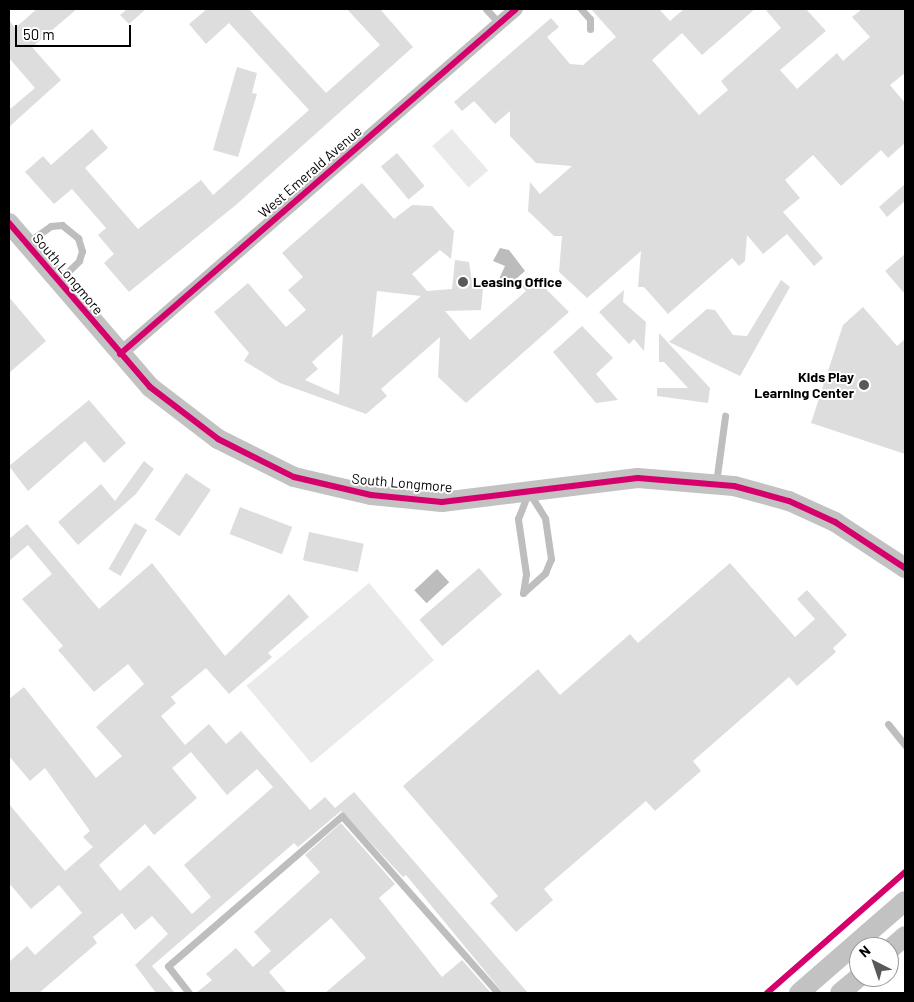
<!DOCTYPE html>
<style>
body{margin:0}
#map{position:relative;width:914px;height:1002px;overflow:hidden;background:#fff;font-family:Barlow,sans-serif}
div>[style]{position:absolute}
.green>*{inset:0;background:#eaeaea;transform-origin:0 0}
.water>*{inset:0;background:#bcbcbc;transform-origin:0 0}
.building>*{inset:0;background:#ddd;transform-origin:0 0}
.lane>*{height:7px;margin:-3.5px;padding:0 3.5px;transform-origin:3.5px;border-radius:3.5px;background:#bebebe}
.street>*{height:14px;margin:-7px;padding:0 7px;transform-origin:7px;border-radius:7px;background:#bebebe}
.secondary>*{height:20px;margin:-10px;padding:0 10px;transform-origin:10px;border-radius:10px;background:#c2c2c2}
.cycleway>*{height:6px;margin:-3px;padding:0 3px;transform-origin:3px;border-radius:3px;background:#d6006c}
.dots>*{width:14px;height:14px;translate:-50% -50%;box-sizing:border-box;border:2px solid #fff;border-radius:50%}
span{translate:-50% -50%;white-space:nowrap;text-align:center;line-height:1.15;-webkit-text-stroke:4px #fff;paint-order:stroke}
.street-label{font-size:14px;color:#000}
.poi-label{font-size:14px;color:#000;font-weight:700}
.left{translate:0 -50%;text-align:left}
.right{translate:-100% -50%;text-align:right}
.frame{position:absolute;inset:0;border:10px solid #000;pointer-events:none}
.north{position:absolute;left:849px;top:937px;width:50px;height:50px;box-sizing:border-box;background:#fff;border:1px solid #999;border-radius:50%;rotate:319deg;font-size:14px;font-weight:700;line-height:20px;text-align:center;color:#000}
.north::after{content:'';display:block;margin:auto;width:18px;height:22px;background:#595959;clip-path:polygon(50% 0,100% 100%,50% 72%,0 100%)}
.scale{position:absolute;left:15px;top:25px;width:116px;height:22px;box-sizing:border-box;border:2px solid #000;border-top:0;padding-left:6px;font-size:15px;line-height:18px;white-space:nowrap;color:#000;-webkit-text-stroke:4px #fff;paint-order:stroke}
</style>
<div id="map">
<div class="green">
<div style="left:452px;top:129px;width:55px;height:26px;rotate:49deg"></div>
<div style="left:369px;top:583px;width:101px;height:160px;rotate:50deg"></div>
</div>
<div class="water">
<div style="clip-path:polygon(500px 248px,509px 250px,525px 271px,508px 286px,499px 279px,505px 266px,493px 261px)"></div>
<div style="left:437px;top:569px;width:18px;height:31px;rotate:47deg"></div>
</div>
<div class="building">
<div style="clip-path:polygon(37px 9px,77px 9px,32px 47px,61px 80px,9px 127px,9px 110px,35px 88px,9px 58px,9px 20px,15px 28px)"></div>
<div style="clip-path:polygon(127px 9px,146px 9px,129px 24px,120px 15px)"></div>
<div style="clip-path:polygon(207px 9px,249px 9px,326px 93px,380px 45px,347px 9px,380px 9px,413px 47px,237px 204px,129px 292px,104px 263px,114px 254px,98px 235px,106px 228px,72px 189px,54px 204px,25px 172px,43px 156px,51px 165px,92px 129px,108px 148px,85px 168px,138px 229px,201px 180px,213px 195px,309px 110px,229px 23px,206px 44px,189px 24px)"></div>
<div style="clip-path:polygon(591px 9px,659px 9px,670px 21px,684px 9px,755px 9px,702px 55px,682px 33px,652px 60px,699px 115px,728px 90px,721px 81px,781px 28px,765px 9px,806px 9px,826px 31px,780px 70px,797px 89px,837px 53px,843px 61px,870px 37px,852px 17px,862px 9px,905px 9px,905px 73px,890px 85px,905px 103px,905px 143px,888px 158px,881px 150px,841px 186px,813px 155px,785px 180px,800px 198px,783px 212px,823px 258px,814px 266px,787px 234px,763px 254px,747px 235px,745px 261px,739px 266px,732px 258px,668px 314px,644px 287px,638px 287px,641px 251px,587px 298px,559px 272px,562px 236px,554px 236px,528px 211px,530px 182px,540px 194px,572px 166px,536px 163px,510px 136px,510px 111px,495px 124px,474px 101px,462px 111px,454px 102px,551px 18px,559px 27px,547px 37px,570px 64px,583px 65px,616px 37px)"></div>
<div style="clip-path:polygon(237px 67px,257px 73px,252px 93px,257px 94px,238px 157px,213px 150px)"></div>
<div style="left:397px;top:153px;width:43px;height:21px;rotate:50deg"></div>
<div style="clip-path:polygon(evenodd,362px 183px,394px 219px,412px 205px,432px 206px,454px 231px,451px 259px,440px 250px,412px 274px,427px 291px,452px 289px,455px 260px,469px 262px,473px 289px,483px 289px,481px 310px,445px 311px,470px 340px,526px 291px,515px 279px,545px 282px,547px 290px,569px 312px,466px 403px,438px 377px,440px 337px,381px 389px,387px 396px,366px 414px,280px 383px,244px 361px,249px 353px,214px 312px,248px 283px,286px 327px,306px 310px,288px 290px,303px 277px,282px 253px,362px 183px,377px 291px,421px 296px,372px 338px,377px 291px,362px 183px,343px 334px,340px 380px,339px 395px,305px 380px,318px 369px,312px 362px,343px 334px)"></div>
<div style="clip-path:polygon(905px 184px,905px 201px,887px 217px,879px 207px)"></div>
<div style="clip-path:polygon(905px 254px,905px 294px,885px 271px)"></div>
<div style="clip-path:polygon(781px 280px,790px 287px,740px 376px,669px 342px,707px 309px,715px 310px,733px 335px,747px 336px)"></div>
<div style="clip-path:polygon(624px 290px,623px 302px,646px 322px,644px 351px,634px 339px,629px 344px,599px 312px)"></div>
<div style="clip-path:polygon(9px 297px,46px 341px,9px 373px)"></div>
<div style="clip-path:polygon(863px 307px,897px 346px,905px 339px,905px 454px,811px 423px,843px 325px)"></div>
<div style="clip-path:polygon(582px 326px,613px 358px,596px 374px,618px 400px,596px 403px,553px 352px)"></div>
<div style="clip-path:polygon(659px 333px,710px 388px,708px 403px,657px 396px,657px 388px,688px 388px,664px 362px,659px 362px)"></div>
<div style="clip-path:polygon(89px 400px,126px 443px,104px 463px,85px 441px,28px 491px,9px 466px)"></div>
<div style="clip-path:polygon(144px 461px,154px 469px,136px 494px,78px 545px,58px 522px,101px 484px,115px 501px)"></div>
<div style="left:186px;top:473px;width:30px;height:56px;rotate:34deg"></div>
<div style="left:240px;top:507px;width:56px;height:29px;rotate:21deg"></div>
<div style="left:135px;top:523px;width:14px;height:53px;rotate:30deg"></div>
<div style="clip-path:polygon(evenodd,27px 524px,99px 609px,152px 563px,225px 656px,289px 594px,309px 617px,268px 653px,272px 657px,229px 694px,206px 668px,171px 697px,176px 703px,161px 716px,185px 745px,209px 724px,226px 744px,241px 731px,310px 810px,325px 797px,335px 808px,354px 792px,528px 993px,503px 993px,406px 875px,403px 877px,341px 811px,298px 847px,294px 843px,152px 966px,175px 993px,156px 993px,135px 965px,168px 934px,152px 916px,135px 930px,122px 913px,93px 937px,97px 943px,39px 993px,9px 993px,9px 962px,27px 946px,35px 955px,82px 913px,59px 885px,31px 909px,9px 883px,9px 804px,65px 871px,93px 847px,83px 837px,90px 831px,45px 768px,30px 781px,9px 756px,9px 699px,24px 687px,96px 778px,122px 756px,96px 727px,144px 684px,128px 664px,94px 692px,58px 650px,63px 646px,22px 599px,52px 574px,28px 545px,9px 561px,9px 539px,27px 524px,191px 752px,227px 795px,257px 769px,273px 787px,184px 865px,211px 897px,192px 914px,149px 865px,120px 891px,99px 865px,145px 824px,154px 835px,197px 798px,172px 768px,191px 752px)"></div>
<div style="left:309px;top:532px;width:56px;height:29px;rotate:12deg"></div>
<div style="clip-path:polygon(730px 563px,795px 637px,815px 619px,797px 599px,807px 590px,847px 635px,833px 648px,836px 652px,797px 686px,789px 677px,693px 761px,701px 771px,655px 811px,646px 801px,544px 889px,553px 900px,516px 932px,490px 903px,498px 896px,403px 786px,538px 669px,560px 695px,630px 634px,638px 643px)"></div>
<div style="left:479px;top:568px;width:35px;height:79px;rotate:49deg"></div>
<div style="clip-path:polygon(341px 823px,395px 884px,379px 898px,442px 977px,462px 960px,491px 993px,325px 993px,366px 958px,331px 918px,269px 972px,287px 993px,196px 993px,212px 980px,206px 974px,236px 948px,253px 967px,271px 951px,254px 932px,320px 872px,305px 855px)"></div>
</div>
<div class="lane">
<div style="left:486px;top:9px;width:19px;rotate:47deg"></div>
<div style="left:581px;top:9px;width:13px;rotate:48deg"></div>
<div style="left:590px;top:19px;width:10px;rotate:90deg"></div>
<div style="left:28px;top:242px;width:28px;rotate:-35deg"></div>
<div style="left:51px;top:226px;width:11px;rotate:-5deg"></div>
<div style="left:62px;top:225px;width:21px;rotate:39deg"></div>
<div style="left:78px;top:238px;width:14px;rotate:73deg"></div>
<div style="left:82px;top:251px;width:10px;rotate:107deg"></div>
<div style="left:79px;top:261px;width:28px;rotate:136deg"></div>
<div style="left:716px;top:483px;width:68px;rotate:-82.3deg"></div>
<div style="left:523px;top:593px;width:30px;rotate:-42deg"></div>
<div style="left:545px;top:573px;width:15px;rotate:-67deg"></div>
<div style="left:551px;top:559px;width:41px;rotate:-98.3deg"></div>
<div style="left:545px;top:518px;width:28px;rotate:-122deg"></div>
<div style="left:523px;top:593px;width:19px;rotate:-81deg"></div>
<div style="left:526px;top:574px;width:56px;rotate:-98.3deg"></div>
<div style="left:518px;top:519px;width:28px;rotate:-69deg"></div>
<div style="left:888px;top:724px;width:27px;rotate:51deg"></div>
<div style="left:189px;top:993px;width:34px;rotate:-128deg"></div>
<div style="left:168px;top:966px;width:230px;rotate:-40.8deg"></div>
<div style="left:342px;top:816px;width:236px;rotate:48.6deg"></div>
</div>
<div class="street">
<div style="left:120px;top:354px;width:525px;rotate:-41.06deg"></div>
</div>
<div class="secondary">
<div style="left:9px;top:223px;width:216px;rotate:49.3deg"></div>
<div style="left:150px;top:387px;width:86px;rotate:37.4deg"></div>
<div style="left:218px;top:439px;width:85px;rotate:26.6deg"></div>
<div style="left:294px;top:477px;width:79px;rotate:13.2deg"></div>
<div style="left:371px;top:495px;width:71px;rotate:5.6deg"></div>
<div style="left:442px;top:502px;width:197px;rotate:-7deg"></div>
<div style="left:638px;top:478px;width:96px;rotate:4.8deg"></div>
<div style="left:734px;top:486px;width:57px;rotate:15.3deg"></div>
<div style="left:789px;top:501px;width:51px;rotate:24.5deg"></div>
<div style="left:835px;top:522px;width:84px;rotate:33.3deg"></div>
<div style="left:889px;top:950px;width:21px;rotate:-41deg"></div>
<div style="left:799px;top:993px;width:140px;rotate:-41deg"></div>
<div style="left:840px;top:993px;width:25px;rotate:-40deg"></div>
</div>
<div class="cycleway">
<div style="left:9px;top:223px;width:216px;rotate:49.3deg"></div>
<div style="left:150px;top:387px;width:86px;rotate:37.4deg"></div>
<div style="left:218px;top:439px;width:85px;rotate:26.6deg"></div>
<div style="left:294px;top:477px;width:79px;rotate:13.2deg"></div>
<div style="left:371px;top:495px;width:71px;rotate:5.6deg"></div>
<div style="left:442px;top:502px;width:197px;rotate:-7deg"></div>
<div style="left:638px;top:478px;width:96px;rotate:4.8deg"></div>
<div style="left:734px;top:486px;width:57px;rotate:15.3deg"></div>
<div style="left:789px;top:501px;width:51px;rotate:24.5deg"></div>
<div style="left:835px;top:522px;width:84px;rotate:33.3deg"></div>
<div style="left:120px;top:354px;width:525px;rotate:-41.06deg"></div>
<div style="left:767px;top:993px;width:184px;rotate:-41.2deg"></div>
</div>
<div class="dots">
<div style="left:463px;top:282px;background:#595959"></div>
<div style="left:864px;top:385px;background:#595959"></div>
</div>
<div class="street-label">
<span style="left:310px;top:172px;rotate:-41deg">West Emerald Avenue</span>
<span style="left:68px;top:274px;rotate:50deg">South Longmore</span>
<span style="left:402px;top:483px;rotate:5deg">South Longmore</span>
</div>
<div class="poi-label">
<span class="left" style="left:473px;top:282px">Leasing Office</span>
<span class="right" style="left:854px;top:385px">Kids Play<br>Learning Center</span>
</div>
<div class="frame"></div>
<div class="north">N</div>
<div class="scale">50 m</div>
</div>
